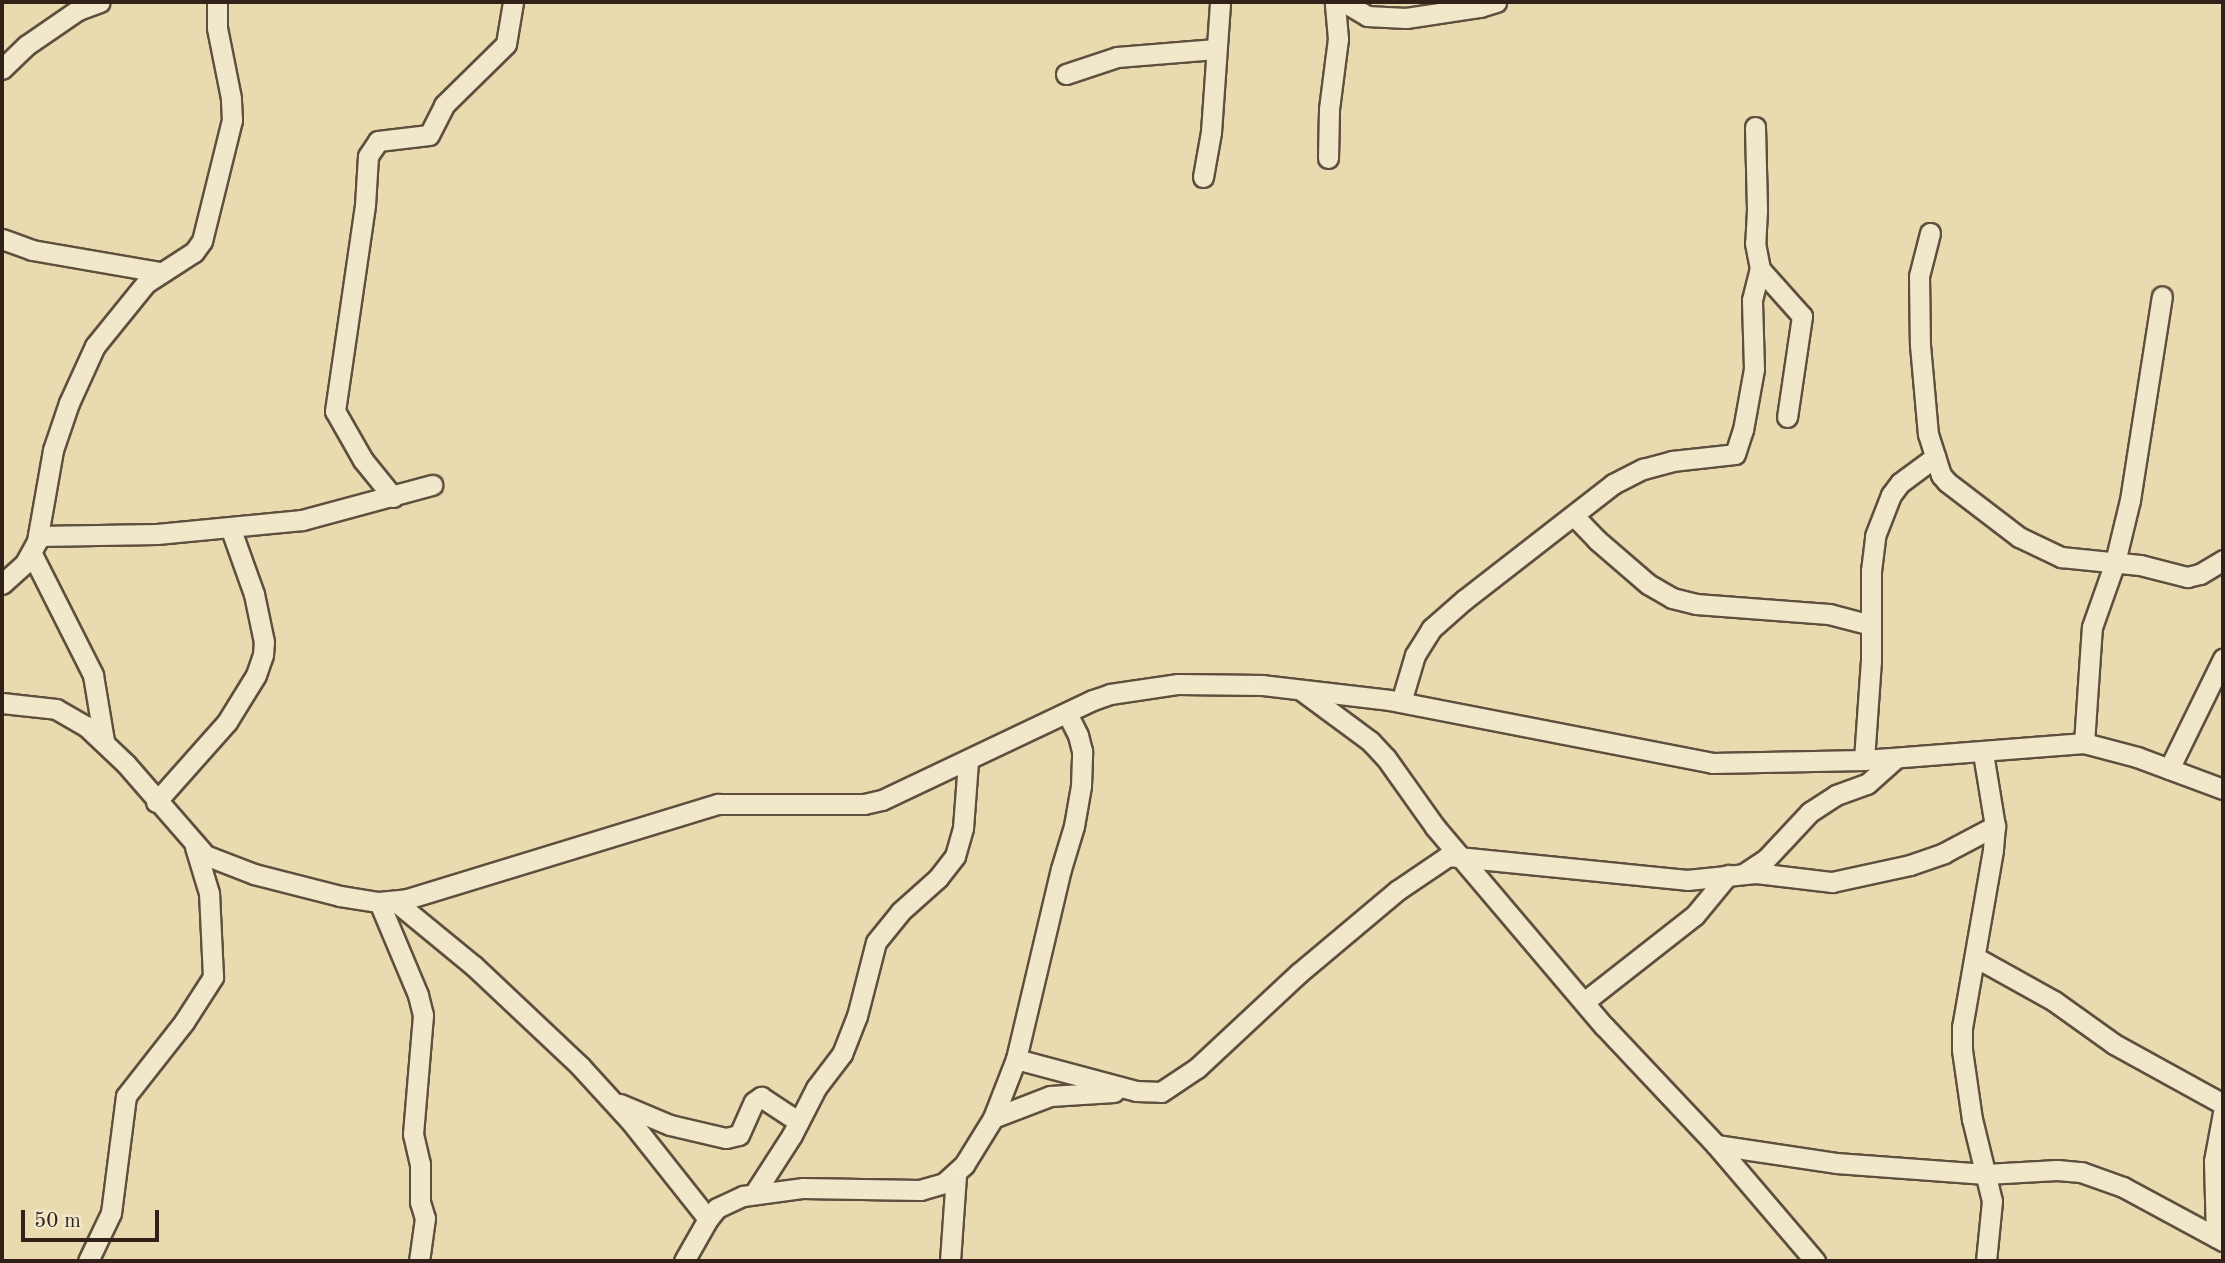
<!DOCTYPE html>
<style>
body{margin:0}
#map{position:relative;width:2225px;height:1263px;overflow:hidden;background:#e9daaf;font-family:"Old Standard TT",serif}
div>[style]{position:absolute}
.roads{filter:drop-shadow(2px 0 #5f4f3e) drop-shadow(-2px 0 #5f4f3e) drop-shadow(0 2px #5f4f3e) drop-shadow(0 -2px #5f4f3e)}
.minor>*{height:19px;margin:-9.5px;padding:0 9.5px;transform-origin:9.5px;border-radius:9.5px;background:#f1e7cb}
span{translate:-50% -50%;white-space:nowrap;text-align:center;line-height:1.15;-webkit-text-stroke:7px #f1e7cb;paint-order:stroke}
.frame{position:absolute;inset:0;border:4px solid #312119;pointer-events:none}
.scale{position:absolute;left:21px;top:1210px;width:138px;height:32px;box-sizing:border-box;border:4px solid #312119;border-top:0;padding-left:9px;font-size:21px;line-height:24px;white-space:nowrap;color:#312119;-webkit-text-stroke:5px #f1e7cb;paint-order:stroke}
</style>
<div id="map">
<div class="roads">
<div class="minor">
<div style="left:1344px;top:2px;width:27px;rotate:31deg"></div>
<div style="left:1367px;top:16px;width:39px;rotate:3deg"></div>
<div style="left:1406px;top:18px;width:75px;rotate:-8.5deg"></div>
<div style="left:1480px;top:7px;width:17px;rotate:-17deg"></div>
<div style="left:2px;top:69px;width:35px;rotate:-44deg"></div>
<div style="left:27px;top:45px;width:62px;rotate:-34.5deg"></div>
<div style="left:78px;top:10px;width:23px;rotate:-20deg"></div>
<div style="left:1066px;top:74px;width:54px;rotate:-18.4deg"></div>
<div style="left:1117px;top:57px;width:99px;rotate:-4.6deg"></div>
<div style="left:1755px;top:127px;width:83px;rotate:88.6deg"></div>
<div style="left:1757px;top:210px;width:33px;rotate:93deg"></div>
<div style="left:1755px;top:243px;width:26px;rotate:79deg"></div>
<div style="left:1760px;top:269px;width:63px;rotate:48.2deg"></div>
<div style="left:1802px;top:316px;width:102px;rotate:98.4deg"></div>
<div style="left:1328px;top:158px;width:49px;rotate:-88.8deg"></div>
<div style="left:1329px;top:109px;width:71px;rotate:-82.7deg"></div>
<div style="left:1338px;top:39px;width:37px;rotate:-95deg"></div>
<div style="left:1203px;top:177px;width:46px;rotate:-79.9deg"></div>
<div style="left:1211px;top:132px;width:130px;rotate:-86deg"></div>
<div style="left:1930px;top:233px;width:44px;rotate:104.3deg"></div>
<div style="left:1919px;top:276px;width:69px;rotate:89.2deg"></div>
<div style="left:1920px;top:345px;width:89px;rotate:84.9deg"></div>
<div style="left:1928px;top:434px;width:43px;rotate:72.4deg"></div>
<div style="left:1941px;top:475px;width:9px;rotate:49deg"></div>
<div style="left:1947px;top:482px;width:91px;rotate:37.4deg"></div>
<div style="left:2019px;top:537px;width:47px;rotate:25.5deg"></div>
<div style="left:2061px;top:557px;width:79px;rotate:5.8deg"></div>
<div style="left:2140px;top:565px;width:49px;rotate:14.3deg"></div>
<div style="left:2187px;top:577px;width:13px;rotate:-13deg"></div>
<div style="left:2200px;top:574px;width:27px;rotate:-31deg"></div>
<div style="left:2px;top:239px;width:32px;rotate:20deg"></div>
<div style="left:32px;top:250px;width:130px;rotate:9.8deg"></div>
<div style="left:393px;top:497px;width:48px;rotate:-129deg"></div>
<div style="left:363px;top:460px;width:56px;rotate:-119.7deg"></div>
<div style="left:335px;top:411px;width:208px;rotate:-81.7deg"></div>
<div style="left:365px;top:205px;width:49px;rotate:-86.5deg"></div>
<div style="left:368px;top:156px;width:18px;rotate:-56deg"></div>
<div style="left:378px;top:141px;width:51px;rotate:-6.7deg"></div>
<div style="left:429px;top:135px;width:34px;rotate:-63deg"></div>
<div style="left:444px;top:105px;width:87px;rotate:-44.5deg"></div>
<div style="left:506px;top:44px;width:43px;rotate:-80.5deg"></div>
<div style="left:1574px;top:516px;width:33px;rotate:46deg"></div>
<div style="left:1597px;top:540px;width:67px;rotate:40.8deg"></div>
<div style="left:1648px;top:584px;width:28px;rotate:30deg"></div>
<div style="left:1672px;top:598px;width:25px;rotate:14deg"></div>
<div style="left:1696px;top:604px;width:133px;rotate:4.3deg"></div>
<div style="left:1829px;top:614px;width:43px;rotate:14.7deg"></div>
<div style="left:38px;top:536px;width:119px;rotate:-1deg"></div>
<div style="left:157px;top:534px;width:146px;rotate:-5.5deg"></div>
<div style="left:302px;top:520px;width:135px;rotate:-15.1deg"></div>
<div style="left:32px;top:554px;width:136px;rotate:63.2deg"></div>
<div style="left:93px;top:675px;width:67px;rotate:80.5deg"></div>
<div style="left:2px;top:584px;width:31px;rotate:-42deg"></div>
<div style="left:25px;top:563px;width:25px;rotate:-61deg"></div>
<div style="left:37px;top:541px;width:92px;rotate:-80deg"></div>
<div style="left:53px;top:450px;width:50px;rotate:-71.2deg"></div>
<div style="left:69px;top:403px;width:63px;rotate:-65.5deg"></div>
<div style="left:95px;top:346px;width:81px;rotate:-51deg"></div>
<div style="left:146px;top:283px;width:57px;rotate:-32.9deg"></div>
<div style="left:194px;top:252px;width:14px;rotate:-54deg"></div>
<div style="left:202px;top:241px;width:125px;rotate:-76.1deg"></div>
<div style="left:232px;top:120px;width:22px;rotate:-93deg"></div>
<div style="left:231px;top:98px;width:71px;rotate:-101.3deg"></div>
<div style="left:217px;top:28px;width:26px;rotate:-90deg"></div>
<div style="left:1301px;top:690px;width:86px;rotate:36.5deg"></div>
<div style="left:1370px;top:741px;width:23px;rotate:47deg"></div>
<div style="left:1386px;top:758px;width:85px;rotate:54.6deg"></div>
<div style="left:1435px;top:827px;width:261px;rotate:49.7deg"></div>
<div style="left:1604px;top:1026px;width:163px;rotate:46.7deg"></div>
<div style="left:1716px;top:1145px;width:153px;rotate:49.5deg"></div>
<div style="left:1401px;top:702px;width:49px;rotate:-73.4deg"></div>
<div style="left:1415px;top:655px;width:31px;rotate:-58deg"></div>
<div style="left:1431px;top:629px;width:44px;rotate:-41.3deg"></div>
<div style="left:1464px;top:600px;width:189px;rotate:-37.9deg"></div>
<div style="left:1613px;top:484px;width:34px;rotate:-27deg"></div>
<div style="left:1643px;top:469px;width:30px;rotate:-15deg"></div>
<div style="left:1672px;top:461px;width:63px;rotate:-6.3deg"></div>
<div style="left:1735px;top:454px;width:25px;rotate:-72deg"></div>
<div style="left:1743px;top:430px;width:62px;rotate:-79.8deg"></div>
<div style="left:1754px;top:369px;width:69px;rotate:-91.7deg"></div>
<div style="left:1752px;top:300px;width:32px;rotate:-76deg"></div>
<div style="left:2px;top:703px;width:54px;rotate:6.3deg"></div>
<div style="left:56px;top:709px;width:34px;rotate:30deg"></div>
<div style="left:86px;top:726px;width:55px;rotate:43.5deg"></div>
<div style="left:126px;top:764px;width:121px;rotate:49deg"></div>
<div style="left:205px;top:855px;width:53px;rotate:21.2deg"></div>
<div style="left:254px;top:874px;width:89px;rotate:14.3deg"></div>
<div style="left:340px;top:896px;width:39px;rotate:9deg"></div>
<div style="left:379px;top:902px;width:28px;rotate:-6deg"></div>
<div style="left:407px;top:899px;width:325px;rotate:-17deg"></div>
<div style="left:718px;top:804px;width:146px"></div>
<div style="left:864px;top:804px;width:18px;rotate:-13deg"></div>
<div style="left:882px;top:800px;width:233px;rotate:-25.4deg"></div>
<div style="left:1093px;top:700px;width:18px;rotate:-19deg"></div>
<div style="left:1110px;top:694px;width:69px;rotate:-8.4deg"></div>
<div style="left:1178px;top:684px;width:84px;rotate:0.7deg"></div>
<div style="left:1262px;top:685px;width:128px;rotate:6.7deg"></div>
<div style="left:1389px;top:700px;width:329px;rotate:11deg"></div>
<div style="left:1712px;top:763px;width:152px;rotate:-1.1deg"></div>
<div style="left:1864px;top:760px;width:221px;rotate:-4.4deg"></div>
<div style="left:2084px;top:743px;width:55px;rotate:14.8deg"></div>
<div style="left:2137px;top:757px;width:92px;rotate:20.4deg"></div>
<div style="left:2084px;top:743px;width:116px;rotate:-86.1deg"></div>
<div style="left:2092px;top:627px;width:69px;rotate:-70.5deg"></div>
<div style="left:2115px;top:562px;width:64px;rotate:-76.4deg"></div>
<div style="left:2130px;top:500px;width:206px;rotate:-81.1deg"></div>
<div style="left:1983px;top:753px;width:74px;rotate:80.7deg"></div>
<div style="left:1995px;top:826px;width:24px;rotate:95deg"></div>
<div style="left:1993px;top:850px;width:180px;rotate:99.9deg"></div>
<div style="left:1962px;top:1027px;width:23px;rotate:90deg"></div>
<div style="left:1962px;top:1050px;width:70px;rotate:81.8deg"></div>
<div style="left:1972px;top:1119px;width:84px;rotate:76.3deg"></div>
<div style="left:1992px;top:1201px;width:60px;rotate:95.7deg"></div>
<div style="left:1864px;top:760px;width:99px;rotate:-86deg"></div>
<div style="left:1871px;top:661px;width:90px;rotate:-90deg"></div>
<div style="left:1871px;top:571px;width:35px;rotate:-83deg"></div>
<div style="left:1875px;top:536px;width:44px;rotate:-68.7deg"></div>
<div style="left:1891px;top:495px;width:15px;rotate:-53deg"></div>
<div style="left:1900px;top:483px;width:44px;rotate:-36.6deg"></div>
<div style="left:2169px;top:769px;width:123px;rotate:-63.9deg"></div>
<div style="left:156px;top:802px;width:107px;rotate:-48.4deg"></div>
<div style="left:227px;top:722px;width:55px;rotate:-58.3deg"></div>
<div style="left:256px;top:675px;width:21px;rotate:-71deg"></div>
<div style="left:263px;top:655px;width:13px;rotate:-86deg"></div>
<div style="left:264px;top:642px;width:49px;rotate:-101.8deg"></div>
<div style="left:254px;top:594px;width:71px;rotate:-109.7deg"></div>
<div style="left:1745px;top:873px;width:25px;rotate:-34deg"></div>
<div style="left:1766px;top:859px;width:64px;rotate:-46.9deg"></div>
<div style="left:1810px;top:812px;width:31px;rotate:-33deg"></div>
<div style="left:1836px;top:795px;width:33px;rotate:-20deg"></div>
<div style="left:1867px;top:784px;width:38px;rotate:-42deg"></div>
<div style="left:379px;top:902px;width:101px;rotate:67.2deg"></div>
<div style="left:418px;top:995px;width:21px;rotate:76deg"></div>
<div style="left:423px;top:1015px;width:119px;rotate:94.8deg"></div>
<div style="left:413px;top:1134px;width:31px;rotate:77deg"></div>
<div style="left:420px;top:1164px;width:38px;rotate:90deg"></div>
<div style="left:420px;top:1202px;width:17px;rotate:73deg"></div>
<div style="left:425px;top:1218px;width:43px;rotate:97.9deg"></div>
<div style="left:396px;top:902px;width:101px;rotate:39.4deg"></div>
<div style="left:474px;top:966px;width:146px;rotate:43.3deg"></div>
<div style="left:580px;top:1066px;width:77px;rotate:47.6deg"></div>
<div style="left:632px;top:1123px;width:122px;rotate:51.6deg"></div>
<div style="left:1975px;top:957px;width:90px;rotate:29.1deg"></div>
<div style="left:2054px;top:1001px;width:74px;rotate:35.6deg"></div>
<div style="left:2114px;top:1044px;width:124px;rotate:28.8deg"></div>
<div style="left:1584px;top:1002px;width:141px;rotate:-38.1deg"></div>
<div style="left:1695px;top:915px;width:52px;rotate:-50.5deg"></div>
<div style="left:1016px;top:1059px;width:124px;rotate:14.9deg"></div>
<div style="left:1136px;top:1091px;width:25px;rotate:2deg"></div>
<div style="left:1161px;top:1092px;width:43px;rotate:-33.7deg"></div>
<div style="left:1197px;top:1068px;width:139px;rotate:-43deg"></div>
<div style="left:1299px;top:973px;width:129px;rotate:-40deg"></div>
<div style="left:1398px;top:890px;width:60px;rotate:-34.2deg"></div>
<div style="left:1448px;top:856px;width:240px;rotate:5.7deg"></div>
<div style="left:1687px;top:880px;width:69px;rotate:-5.8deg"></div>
<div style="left:1756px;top:873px;width:77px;rotate:6.8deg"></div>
<div style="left:1832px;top:882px;width:80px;rotate:-12.3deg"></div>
<div style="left:1910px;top:865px;width:36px;rotate:-19deg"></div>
<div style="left:1944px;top:853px;width:58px;rotate:-27.9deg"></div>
<div style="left:620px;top:1104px;width:54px;rotate:22.8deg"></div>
<div style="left:670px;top:1125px;width:57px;rotate:13.1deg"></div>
<div style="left:726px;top:1138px;width:13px;rotate:-13deg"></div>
<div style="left:739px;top:1135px;width:36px;rotate:-66deg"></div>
<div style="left:754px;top:1102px;width:9px;rotate:-36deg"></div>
<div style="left:761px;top:1097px;width:45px;rotate:33.3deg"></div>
<div style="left:993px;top:1118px;width:61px;rotate:-21.1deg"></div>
<div style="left:1050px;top:1096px;width:64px;rotate:-3.6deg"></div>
<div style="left:1716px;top:1145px;width:121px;rotate:8.5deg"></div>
<div style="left:1836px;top:1163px;width:150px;rotate:4.2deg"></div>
<div style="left:1986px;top:1174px;width:71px;rotate:-3.2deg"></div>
<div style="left:2057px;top:1170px;width:24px;rotate:5deg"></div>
<div style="left:2081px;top:1172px;width:45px;rotate:19.7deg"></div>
<div style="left:2123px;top:1187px;width:114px;rotate:28.4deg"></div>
<div style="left:754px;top:1194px;width:70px;rotate:-57.2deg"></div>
<div style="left:792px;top:1135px;width:53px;rotate:-62.9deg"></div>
<div style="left:816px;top:1088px;width:43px;rotate:-52.6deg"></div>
<div style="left:842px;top:1054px;width:41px;rotate:-68.5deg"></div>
<div style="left:857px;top:1016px;width:76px;rotate:-75.6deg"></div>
<div style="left:876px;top:942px;width:38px;rotate:-51deg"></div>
<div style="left:900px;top:912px;width:51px;rotate:-41.8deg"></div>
<div style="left:938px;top:878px;width:28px;rotate:-52deg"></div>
<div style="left:955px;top:856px;width:29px;rotate:-74deg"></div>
<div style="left:963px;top:828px;width:67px;rotate:-85.7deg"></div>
<div style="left:2216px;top:1237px;width:76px;rotate:-91.5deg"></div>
<div style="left:2214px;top:1161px;width:49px;rotate:-79.4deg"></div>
<div style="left:88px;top:1261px;width:53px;rotate:-64.4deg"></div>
<div style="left:111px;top:1213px;width:118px;rotate:-82.7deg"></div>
<div style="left:126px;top:1096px;width:94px;rotate:-51.9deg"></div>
<div style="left:184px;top:1022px;width:54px;rotate:-57.2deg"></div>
<div style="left:213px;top:977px;width:84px;rotate:-92.7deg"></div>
<div style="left:209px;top:893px;width:48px;rotate:-106.9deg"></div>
<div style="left:684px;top:1261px;width:48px;rotate:-60.3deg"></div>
<div style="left:708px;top:1219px;width:14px;rotate:-51deg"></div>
<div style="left:717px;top:1208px;width:29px;rotate:-25deg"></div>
<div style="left:743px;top:1196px;width:61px;rotate:-7.6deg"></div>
<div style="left:803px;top:1188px;width:117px;rotate:1deg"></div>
<div style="left:920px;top:1190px;width:25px;rotate:-16deg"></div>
<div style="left:944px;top:1183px;width:27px;rotate:-42deg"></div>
<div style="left:964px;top:1165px;width:55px;rotate:-58.3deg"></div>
<div style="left:993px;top:1118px;width:63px;rotate:-68.7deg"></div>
<div style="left:1016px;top:1059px;width:195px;rotate:-76.7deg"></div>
<div style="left:1061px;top:869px;width:45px;rotate:-73.2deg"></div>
<div style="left:1074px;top:826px;width:41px;rotate:-80.1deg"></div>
<div style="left:1081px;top:786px;width:35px;rotate:-88deg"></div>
<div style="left:1082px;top:751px;width:16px;rotate:-104deg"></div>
<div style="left:1078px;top:735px;width:22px;rotate:-117deg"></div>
<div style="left:950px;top:1261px;width:85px;rotate:-86deg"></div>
</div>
</div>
<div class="frame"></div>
<div class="scale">50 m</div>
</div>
